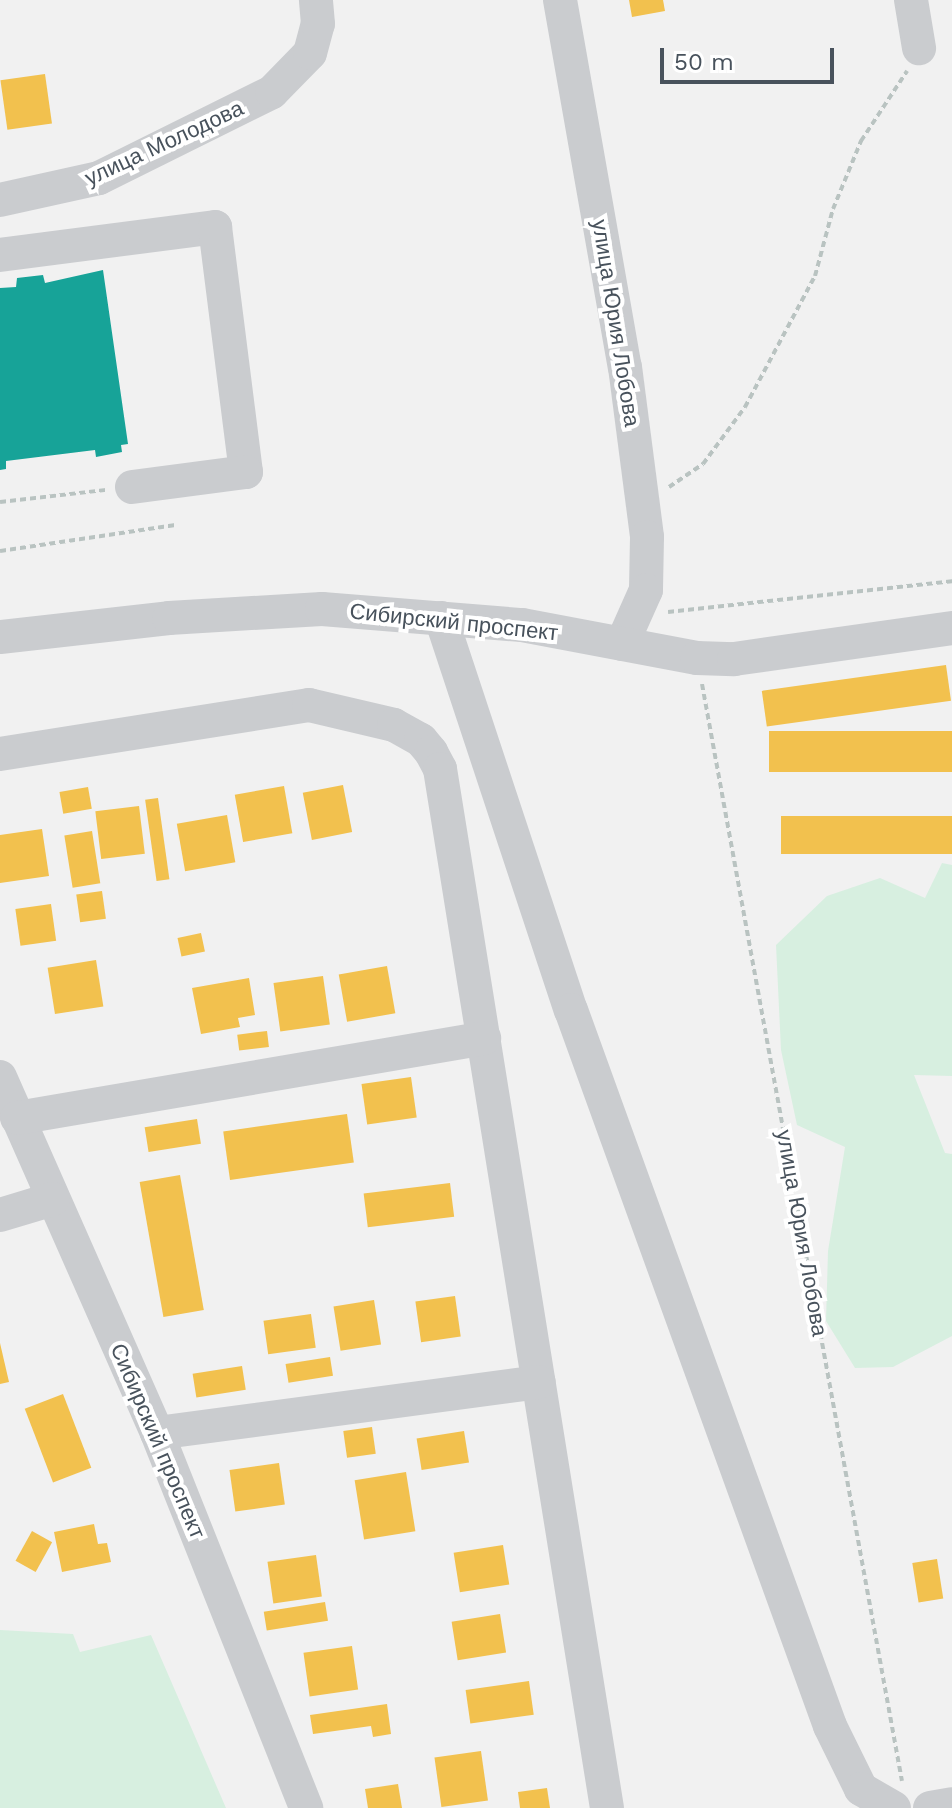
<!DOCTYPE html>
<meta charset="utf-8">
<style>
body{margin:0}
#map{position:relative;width:952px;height:1808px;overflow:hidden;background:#f1f1f1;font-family:"Work Sans",sans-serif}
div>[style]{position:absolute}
.green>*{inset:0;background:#d7efe0}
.homes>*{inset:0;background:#f2c14e;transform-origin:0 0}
.public>*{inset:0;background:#17a398}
.path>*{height:4px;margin-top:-2px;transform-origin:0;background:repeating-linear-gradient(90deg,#b9c3c1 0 6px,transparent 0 10px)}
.minor>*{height:34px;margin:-17px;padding:0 17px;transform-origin:17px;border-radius:17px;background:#cacccf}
span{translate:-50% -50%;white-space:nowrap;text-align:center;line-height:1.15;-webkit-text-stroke:8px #fff;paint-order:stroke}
.street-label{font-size:22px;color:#48525c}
.scale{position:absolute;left:660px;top:48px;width:174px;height:36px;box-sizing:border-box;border:4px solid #48525c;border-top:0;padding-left:10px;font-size:24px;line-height:28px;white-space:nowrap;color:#48525c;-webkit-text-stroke:6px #fff;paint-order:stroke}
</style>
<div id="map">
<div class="green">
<div style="clip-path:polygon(942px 863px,952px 865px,952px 1076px,914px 1075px,945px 1153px,952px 1154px,952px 1336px,893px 1367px,855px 1368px,826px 1321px,828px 1251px,845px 1147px,797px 1125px,781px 1050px,776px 945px,827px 896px,880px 878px,925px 898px)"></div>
<div style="clip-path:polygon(0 1630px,73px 1634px,80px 1652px,151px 1635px,226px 1808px,0 1808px)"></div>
</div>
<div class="homes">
<div style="clip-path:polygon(629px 0,663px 0,665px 11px,632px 17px)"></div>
<div style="left:45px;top:74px;width:50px;height:45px;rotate:82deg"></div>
<div style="left:946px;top:665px;width:36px;height:186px;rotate:82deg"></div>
<div style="left:952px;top:731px;width:41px;height:183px;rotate:90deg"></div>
<div style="left:343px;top:785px;width:48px;height:41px;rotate:79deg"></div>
<div style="left:284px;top:786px;width:48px;height:50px;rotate:80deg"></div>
<div style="left:88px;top:787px;width:22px;height:29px;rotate:80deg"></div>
<div style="left:158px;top:798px;width:82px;height:13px;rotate:82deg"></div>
<div style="left:139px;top:806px;width:48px;height:44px;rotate:83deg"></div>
<div style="left:227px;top:815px;width:48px;height:51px;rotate:80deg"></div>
<div style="left:952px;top:816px;width:38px;height:171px;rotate:90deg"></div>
<div style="clip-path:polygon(42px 829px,49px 876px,0 883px,0 835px)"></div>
<div style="left:92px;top:831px;width:53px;height:28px;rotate:81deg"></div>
<div style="left:102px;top:891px;width:28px;height:26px;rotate:82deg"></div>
<div style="left:51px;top:904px;width:37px;height:36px;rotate:82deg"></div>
<div style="left:201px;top:933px;width:19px;height:24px;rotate:78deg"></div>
<div style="left:96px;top:960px;width:47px;height:49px;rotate:81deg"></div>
<div style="left:387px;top:966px;width:48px;height:49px;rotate:80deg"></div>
<div style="left:323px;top:976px;width:49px;height:50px;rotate:82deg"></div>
<div style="clip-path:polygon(249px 978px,255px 1015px,238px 1018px,240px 1027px,201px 1034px,192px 988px)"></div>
<div style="left:267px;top:1031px;width:16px;height:30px;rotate:83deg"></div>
<div style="left:411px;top:1077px;width:41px;height:50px;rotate:82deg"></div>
<div style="left:347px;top:1114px;width:49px;height:125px;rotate:82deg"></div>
<div style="left:197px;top:1119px;width:25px;height:53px;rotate:81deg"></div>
<div style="left:180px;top:1175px;width:137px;height:41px;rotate:80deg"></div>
<div style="left:450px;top:1183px;width:34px;height:87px;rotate:83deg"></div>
<div style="left:455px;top:1296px;width:41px;height:40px;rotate:82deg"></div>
<div style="left:374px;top:1300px;width:45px;height:41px;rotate:81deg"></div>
<div style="left:311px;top:1314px;width:34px;height:48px;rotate:82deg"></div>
<div style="clip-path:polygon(0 1343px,9px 1382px,0 1384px)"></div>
<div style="left:330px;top:1357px;width:19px;height:45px;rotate:81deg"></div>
<div style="left:242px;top:1366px;width:24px;height:50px;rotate:81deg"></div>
<div style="left:63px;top:1394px;width:79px;height:41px;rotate:69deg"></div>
<div style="left:372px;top:1427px;width:27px;height:29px;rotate:82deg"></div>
<div style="left:464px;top:1431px;width:32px;height:48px;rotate:81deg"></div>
<div style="left:279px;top:1463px;width:42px;height:50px;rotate:82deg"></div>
<div style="left:406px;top:1472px;width:60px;height:52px;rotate:81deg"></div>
<div style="clip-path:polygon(94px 1524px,98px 1544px,107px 1543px,111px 1562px,62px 1572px,54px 1532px)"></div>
<div style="left:32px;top:1531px;width:23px;height:34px;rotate:29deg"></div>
<div style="left:503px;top:1545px;width:40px;height:50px;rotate:81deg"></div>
<div style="left:316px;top:1555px;width:42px;height:49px;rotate:82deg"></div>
<div style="left:937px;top:1559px;width:40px;height:25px;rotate:81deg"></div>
<div style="left:325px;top:1602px;width:19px;height:62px;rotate:81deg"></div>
<div style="left:500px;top:1614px;width:39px;height:49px;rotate:81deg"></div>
<div style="left:352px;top:1646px;width:44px;height:49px;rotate:82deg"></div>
<div style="left:529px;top:1681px;width:34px;height:64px;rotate:82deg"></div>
<div style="clip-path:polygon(387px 1704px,391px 1734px,373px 1737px,371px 1726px,313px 1734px,310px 1715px)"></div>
<div style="left:481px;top:1751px;width:50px;height:47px;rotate:82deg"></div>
<div style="clip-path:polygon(398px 1784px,402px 1808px,368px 1808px,365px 1789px)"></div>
<div style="clip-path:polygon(547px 1788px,550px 1808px,520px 1808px,518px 1792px)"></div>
</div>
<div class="public">
<div style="clip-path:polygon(103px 270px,128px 444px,121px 445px,122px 452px,96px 457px,95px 450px,6px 461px,6px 469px,0 470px,0 288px,16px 287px,17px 278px,43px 275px,45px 283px)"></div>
</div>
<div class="path">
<div style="left:669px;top:487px;width:41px;rotate:-34.1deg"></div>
<div style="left:703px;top:464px;width:71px;rotate:-53.6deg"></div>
<div style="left:745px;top:407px;width:149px;rotate:-61.9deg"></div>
<div style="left:815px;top:276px;width:69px;rotate:-75deg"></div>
<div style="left:833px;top:209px;width:74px;rotate:-67.6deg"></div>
<div style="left:861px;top:141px;width:84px;rotate:-56.7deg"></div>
<div style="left:0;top:502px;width:107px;rotate:-6.5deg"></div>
<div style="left:0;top:551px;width:179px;rotate:-8.4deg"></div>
<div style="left:668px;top:612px;width:286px;rotate:-6.2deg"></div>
<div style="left:702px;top:684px;width:1115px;rotate:79.67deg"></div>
</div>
<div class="minor">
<div style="left:560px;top:0;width:373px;rotate:80deg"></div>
<div style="left:625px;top:367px;width:171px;rotate:82.6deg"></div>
<div style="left:647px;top:537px;width:53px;rotate:91.1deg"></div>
<div style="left:646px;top:590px;width:59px;rotate:114deg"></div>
<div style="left:911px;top:0;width:49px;rotate:80.5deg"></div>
<div style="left:0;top:200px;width:101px;rotate:-12.5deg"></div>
<div style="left:99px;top:178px;width:193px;rotate:-26.4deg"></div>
<div style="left:272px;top:92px;width:54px;rotate:-45.7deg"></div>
<div style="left:310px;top:53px;width:30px;rotate:-75deg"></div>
<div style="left:318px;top:24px;width:24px;rotate:-95deg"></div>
<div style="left:0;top:255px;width:217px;rotate:-7.4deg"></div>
<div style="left:215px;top:227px;width:247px;rotate:82.8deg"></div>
<div style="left:246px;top:472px;width:115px;rotate:172.5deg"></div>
<div style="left:441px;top:618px;width:413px;rotate:71.7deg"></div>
<div style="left:571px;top:1010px;width:761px;rotate:70.11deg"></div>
<div style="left:830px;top:1726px;width:70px;rotate:63.8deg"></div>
<div style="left:861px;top:1789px;width:38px;rotate:30deg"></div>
<div style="left:0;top:637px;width:170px;rotate:-6.4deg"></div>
<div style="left:169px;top:618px;width:153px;rotate:-3.4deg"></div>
<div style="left:322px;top:609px;width:201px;rotate:4.6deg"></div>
<div style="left:522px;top:625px;width:178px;rotate:10.7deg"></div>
<div style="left:697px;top:658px;width:37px;rotate:2deg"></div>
<div style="left:734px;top:659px;width:220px;rotate:-8.1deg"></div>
<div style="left:0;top:754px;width:313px;rotate:-9deg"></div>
<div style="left:309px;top:705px;width:87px;rotate:13.2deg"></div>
<div style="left:394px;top:725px;width:31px;rotate:29deg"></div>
<div style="left:421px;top:740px;width:16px;rotate:50deg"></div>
<div style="left:431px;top:752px;width:19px;rotate:62deg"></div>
<div style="left:440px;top:769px;width:1052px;rotate:80.87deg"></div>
<div style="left:0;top:1077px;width:389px;rotate:66.2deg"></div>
<div style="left:157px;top:1433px;width:404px;rotate:68.3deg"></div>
<div style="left:17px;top:1118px;width:474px;rotate:-9.7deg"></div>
<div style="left:0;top:1215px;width:55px;rotate:-16.8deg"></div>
<div style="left:157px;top:1433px;width:385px;rotate:-7.6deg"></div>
<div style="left:930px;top:1808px;width:22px;rotate:-10deg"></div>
</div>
<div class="street-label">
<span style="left:164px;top:143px;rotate:-25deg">улица Молодова</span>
<span style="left:616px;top:323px;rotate:81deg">улица Юрия Лобова</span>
<span style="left:454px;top:622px;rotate:6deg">Сибирский проспект</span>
<span style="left:802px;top:1233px;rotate:80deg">улица Юрия Лобова</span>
<span style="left:158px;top:1441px;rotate:67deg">Сибирский проспект</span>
</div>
<div class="scale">50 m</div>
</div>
